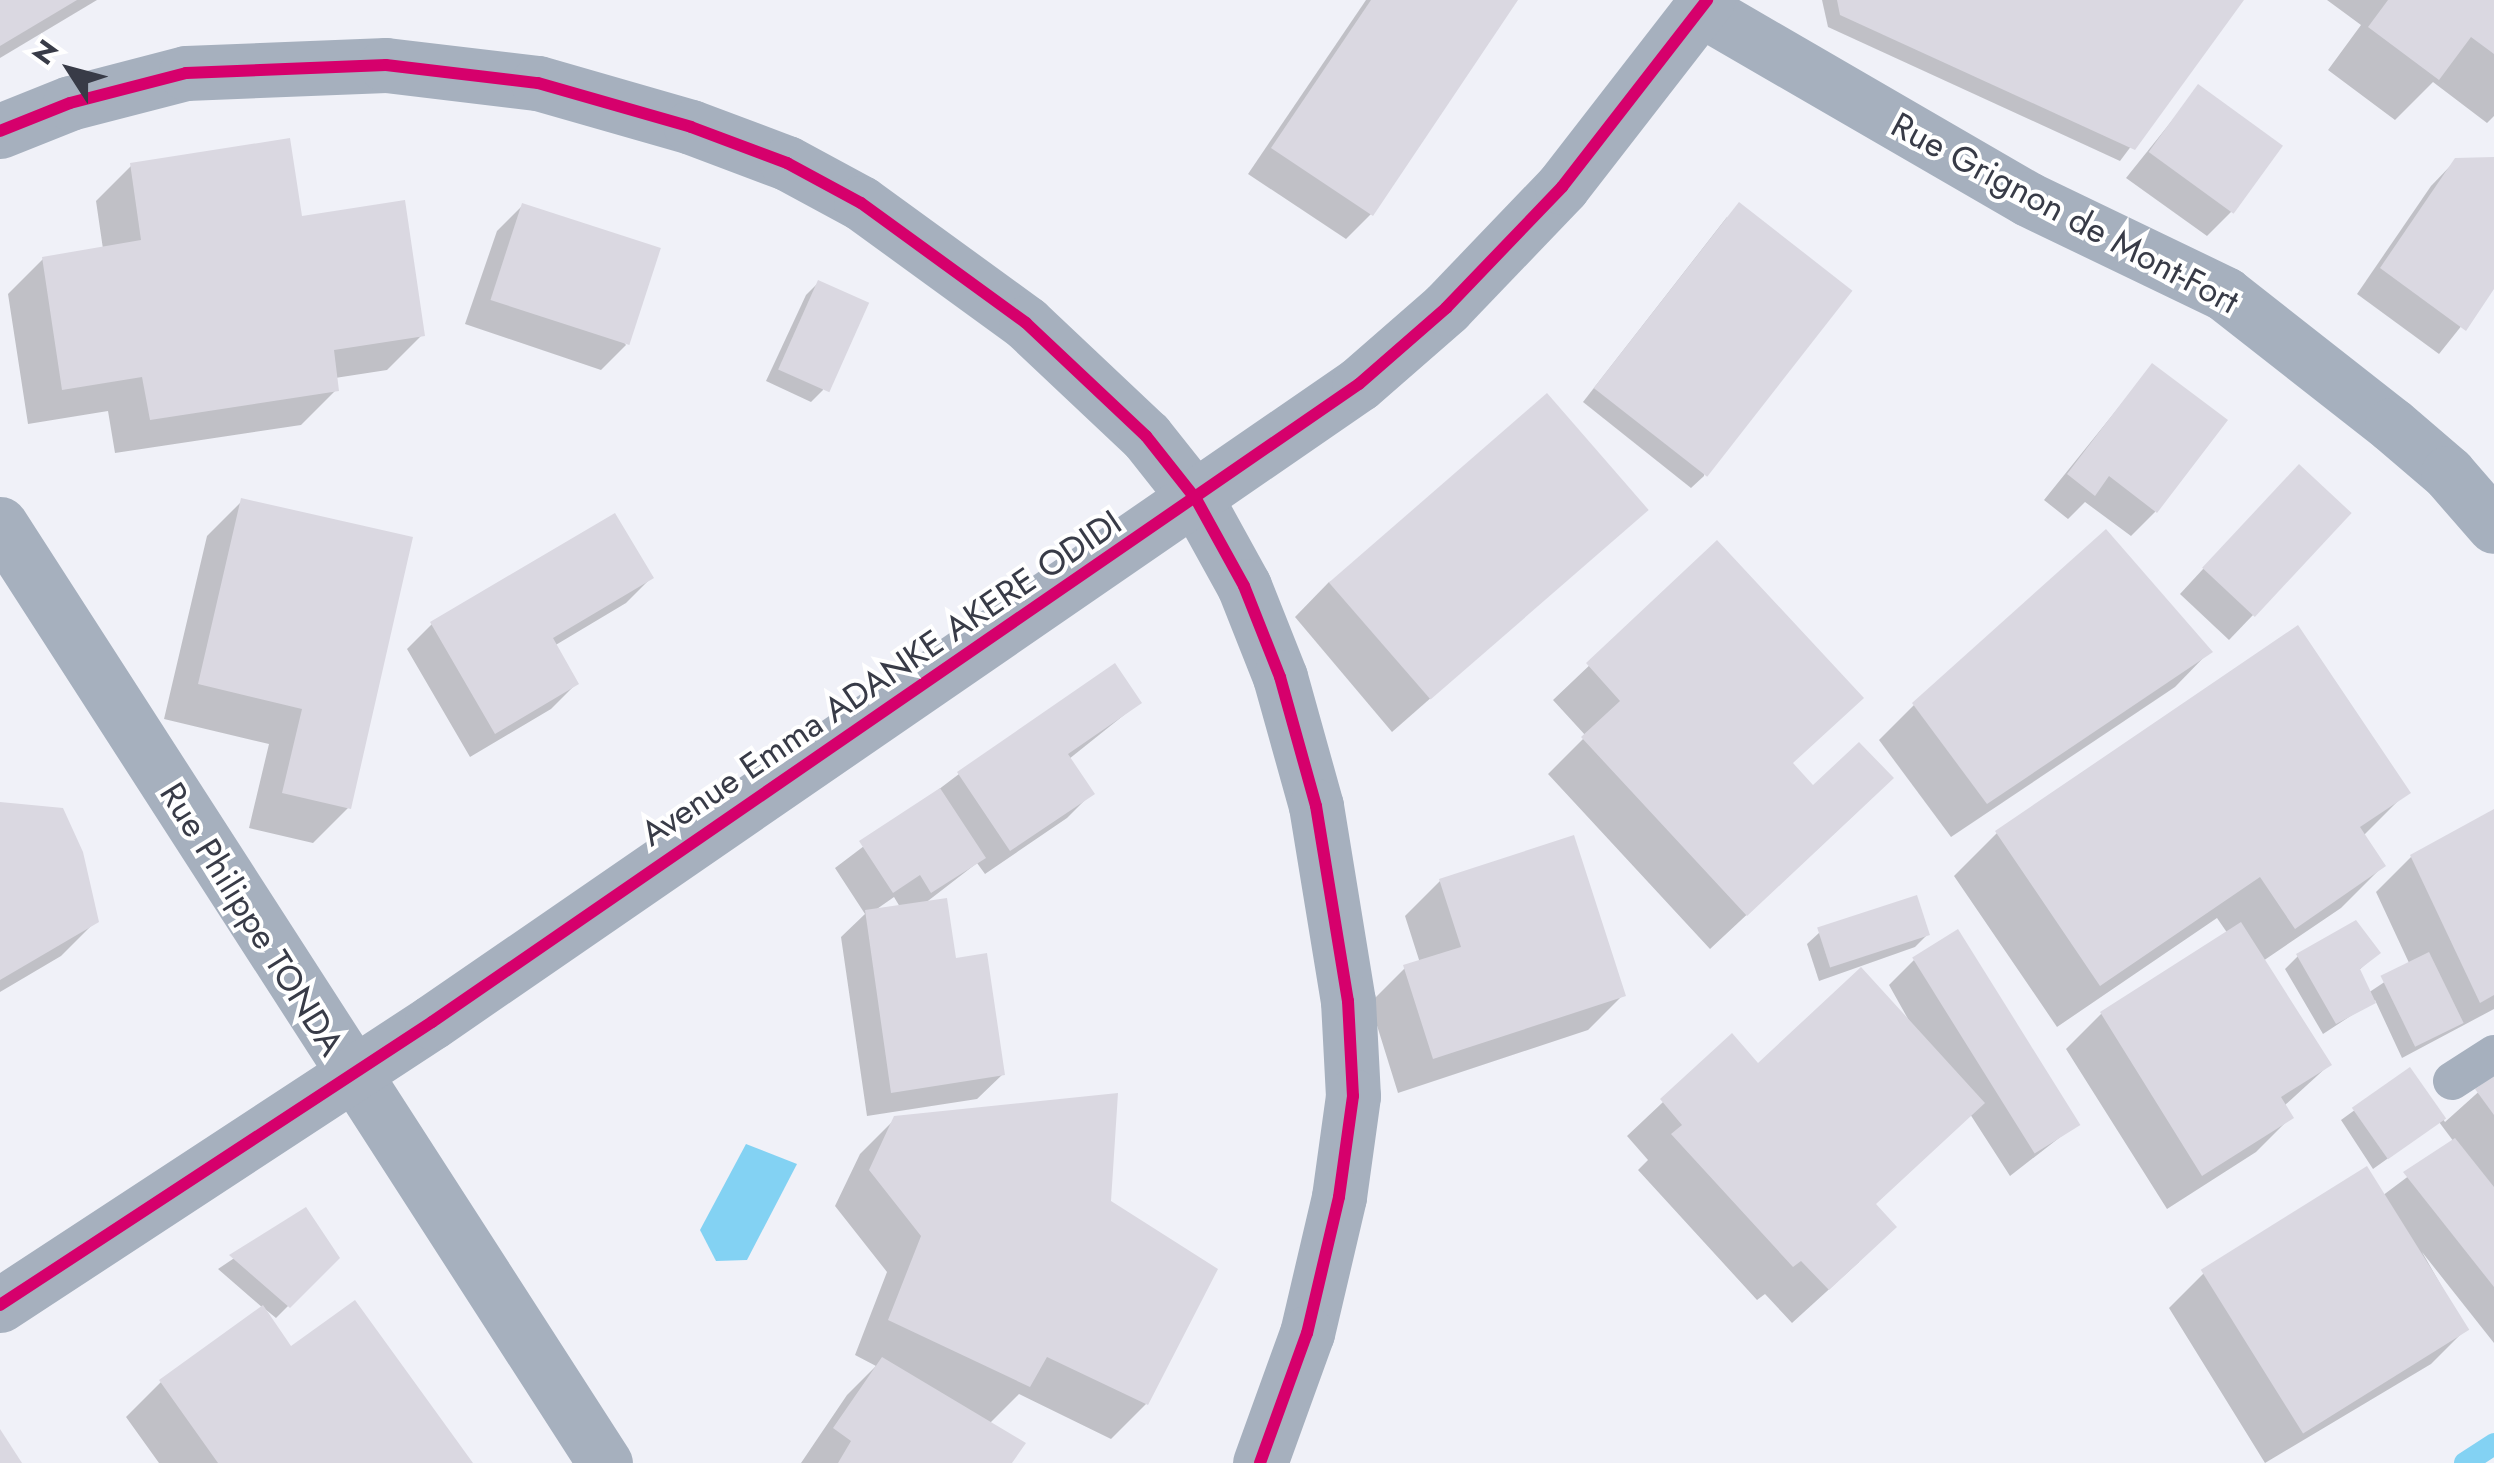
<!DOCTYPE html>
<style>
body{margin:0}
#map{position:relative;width:2494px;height:1463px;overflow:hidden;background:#f0f1f8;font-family:Jost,sans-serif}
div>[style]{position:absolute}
.water>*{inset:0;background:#83d2f3}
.shadow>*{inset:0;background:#0003}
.stream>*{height:22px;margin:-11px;padding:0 11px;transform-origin:11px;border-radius:11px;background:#83d2f3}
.building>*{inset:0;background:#dad8e1;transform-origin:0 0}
.service>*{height:38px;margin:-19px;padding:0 19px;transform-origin:19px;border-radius:19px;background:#a6b0be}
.minor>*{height:55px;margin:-27.5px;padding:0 27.5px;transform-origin:27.5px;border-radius:27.5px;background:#a6b0be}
.cycleway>*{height:12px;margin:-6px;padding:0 6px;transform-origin:6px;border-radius:6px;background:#d6006c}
span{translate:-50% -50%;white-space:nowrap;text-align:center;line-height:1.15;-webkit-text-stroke:8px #fff;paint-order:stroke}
.street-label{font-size:35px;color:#383b47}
.north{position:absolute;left:20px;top:20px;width:100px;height:100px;-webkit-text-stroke:8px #fff;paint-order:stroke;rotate:306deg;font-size:28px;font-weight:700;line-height:40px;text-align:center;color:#383b47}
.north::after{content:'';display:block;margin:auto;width:35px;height:45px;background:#383b47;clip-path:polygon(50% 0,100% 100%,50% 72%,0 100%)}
</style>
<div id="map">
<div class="water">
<div style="clip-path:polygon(746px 1144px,797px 1164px,747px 1260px,716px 1261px,700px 1230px)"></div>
</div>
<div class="shadow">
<div style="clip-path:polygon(0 0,97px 0,0 58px)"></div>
<div style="clip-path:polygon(1366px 0,1515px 0,1371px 214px,1346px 239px,1248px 174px)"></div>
<div style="clip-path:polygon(1822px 0,2241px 0,2120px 161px,1828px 27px)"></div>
<div style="clip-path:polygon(2327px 0,2494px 0,2494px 116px,2487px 123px,2433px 82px,2395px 120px,2328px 70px,2361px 25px)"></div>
<div style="clip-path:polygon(2199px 87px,2232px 211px,2207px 236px,2126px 178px)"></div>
<div style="clip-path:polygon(2456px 160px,2494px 160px,2494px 285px,2439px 354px,2357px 294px,2431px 186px)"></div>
<div style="clip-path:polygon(131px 166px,300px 219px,422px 335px,387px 370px,335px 378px,336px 390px,301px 425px,115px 453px,108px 411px,28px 424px,8px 294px,43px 259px,103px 249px,96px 201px)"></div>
<div style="clip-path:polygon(522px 206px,626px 345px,601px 370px,465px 324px,497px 231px)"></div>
<div style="clip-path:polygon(1727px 217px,1704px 476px,1691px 488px,1583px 402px)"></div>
<div style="clip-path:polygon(818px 283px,823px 390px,811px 402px,766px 381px,806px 295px)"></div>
<div style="clip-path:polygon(2152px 366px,2155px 512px,2131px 536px,2085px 502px,2068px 519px,2044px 500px)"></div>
<div style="clip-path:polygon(2274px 492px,2253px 615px,2229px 640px,2180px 594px)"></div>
<div style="clip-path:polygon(242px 501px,348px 808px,313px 843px,249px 828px,269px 744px,164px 719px,207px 536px)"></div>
<div style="clip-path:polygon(1644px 511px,1392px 732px,1295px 617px,1329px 582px)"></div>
<div style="clip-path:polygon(1717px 544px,1791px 765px,1813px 789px,1856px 813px,1710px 949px,1548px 774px,1586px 736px,1553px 700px)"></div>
<div style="clip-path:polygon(651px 578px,626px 603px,554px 646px,576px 684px,551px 709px,470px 757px,407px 649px,432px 624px)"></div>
<div style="clip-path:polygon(2209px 652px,2175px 687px,1951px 837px,1879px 740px,1914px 705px)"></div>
<div style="clip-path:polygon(evenodd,1139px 703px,1069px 759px,1092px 793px,1067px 818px,985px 874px,977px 863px,924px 904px,1003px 1074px,977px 1099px,867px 1116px,841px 937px,865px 914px,835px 868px,959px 774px,1139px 703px,894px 897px,900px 907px,874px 911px,894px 897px)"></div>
<div style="clip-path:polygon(2407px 792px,2363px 836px,2383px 866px,2341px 908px,2263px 961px,2329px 1065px,2284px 1106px,2291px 1117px,2256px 1152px,2167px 1209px,2066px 1049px,2101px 1014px,2228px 934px,2217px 918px,2057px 1027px,1954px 876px,1997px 833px)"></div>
<div style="clip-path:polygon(0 805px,96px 921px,61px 956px,0 992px)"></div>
<div style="clip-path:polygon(2494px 812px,2494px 1009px,2402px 1058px,2375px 1000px,2323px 1034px,2285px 969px,2298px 956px,2378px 953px,2358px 971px,2368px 993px,2410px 965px,2376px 892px,2411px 857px)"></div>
<div style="clip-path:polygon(1440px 881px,1623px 995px,1588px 1030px,1398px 1093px,1370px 1003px,1405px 968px,1420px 963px,1405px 916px)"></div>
<div style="clip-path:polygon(1820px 932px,1927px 935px,1915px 947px,1819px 981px,1807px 944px)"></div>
<div style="clip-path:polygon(1914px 960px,2077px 1124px,2010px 1176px,1970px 1114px,1874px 1205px,1859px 1262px,1792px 1323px,1765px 1294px,1757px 1300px,1638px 1170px,1648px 1160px,1627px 1136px,1732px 1037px,1758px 1066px,1912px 1026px,1889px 985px)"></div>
<div style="clip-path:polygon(2410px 1070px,2445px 1122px,2494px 1078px,2494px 1343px,2422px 1252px,2466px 1329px,2431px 1364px,2265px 1463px,2169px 1308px,2204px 1273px,2382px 1196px,2454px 1142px,2439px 1122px,2373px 1169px,2341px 1120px)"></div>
<div style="clip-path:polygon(895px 1119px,1108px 1203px,1146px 1404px,1111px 1439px,1019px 1394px,989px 1424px,1009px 1463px,801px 1463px,847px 1395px,876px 1366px,855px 1355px,887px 1272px,835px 1206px,860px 1154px)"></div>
<div style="clip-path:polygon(306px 1210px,337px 1257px,276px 1318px,265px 1309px,291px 1349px,470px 1463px,159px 1463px,126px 1417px,161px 1382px,263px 1308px,218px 1269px)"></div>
</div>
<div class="stream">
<div style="left:2465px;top:1463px;width:35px;rotate:-33deg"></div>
</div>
<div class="building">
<div style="clip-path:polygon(0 0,77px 0,0 46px)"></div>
<div style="clip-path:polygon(1371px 0,1518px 0,1373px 216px,1271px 148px)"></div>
<div style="clip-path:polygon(1837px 0,2244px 0,2135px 150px,1840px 15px)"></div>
<div style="clip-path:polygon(2388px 0,2494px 0,2494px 54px,2471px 37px,2439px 80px,2368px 27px)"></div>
<div style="left:2198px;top:84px;width:105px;height:84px;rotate:36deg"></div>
<div style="clip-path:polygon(290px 138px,302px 216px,405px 200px,425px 336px,334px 350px,339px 391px,150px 420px,142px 377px,62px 390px,42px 257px,141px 240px,130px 163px)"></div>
<div style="clip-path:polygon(2494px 157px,2494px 289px,2466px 331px,2380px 268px,2455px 158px)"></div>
<div style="left:1739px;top:202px;width:144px;height:236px;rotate:38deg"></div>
<div style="left:522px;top:203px;width:146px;height:102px;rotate:18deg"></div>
<div style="left:818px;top:280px;width:56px;height:98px;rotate:24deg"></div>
<div style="clip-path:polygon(2152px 363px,2228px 420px,2157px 513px,2109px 476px,2095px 496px,2067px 474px)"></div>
<div style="left:1547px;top:393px;width:155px;height:289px;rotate:49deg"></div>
<div style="left:2299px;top:464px;width:72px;height:142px;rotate:43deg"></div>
<div style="clip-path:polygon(241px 498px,413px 537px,351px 809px,282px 793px,302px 709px,198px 684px)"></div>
<div style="clip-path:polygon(615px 513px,654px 578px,553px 638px,579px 684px,495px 734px,430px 622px)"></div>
<div style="clip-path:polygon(2106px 529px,2213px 652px,1987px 804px,1912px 703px)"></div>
<div style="clip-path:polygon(1717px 540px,1864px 698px,1793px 763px,1813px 785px,1859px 742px,1894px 778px,1747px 916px,1581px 737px,1620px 701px,1586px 663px)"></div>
<div style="clip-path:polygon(2298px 625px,2411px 793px,2360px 827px,2386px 866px,2295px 929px,2260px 877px,2100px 986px,1995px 831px)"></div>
<div style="clip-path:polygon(1115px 663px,1142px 703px,1068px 754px,1095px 794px,1010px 851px,957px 772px)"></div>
<div style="clip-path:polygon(940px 788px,986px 858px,931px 893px,920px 875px,893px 893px,859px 841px)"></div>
<div style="clip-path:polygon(0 802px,63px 808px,83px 852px,99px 922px,0 980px)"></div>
<div style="clip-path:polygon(2494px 809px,2494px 995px,2480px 1003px,2410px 855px)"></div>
<div style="clip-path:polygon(1574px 835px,1626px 996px,1433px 1059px,1403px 965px,1461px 947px,1439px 879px)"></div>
<div style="left:1917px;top:895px;width:42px;height:105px;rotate:72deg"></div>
<div style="clip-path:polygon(947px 898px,956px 958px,987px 953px,1005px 1075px,891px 1093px,865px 910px)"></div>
<div style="clip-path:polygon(2356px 920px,2381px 953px,2360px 969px,2376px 1003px,2336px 1024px,2296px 954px)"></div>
<div style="clip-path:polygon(2241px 922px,2332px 1065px,2281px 1097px,2294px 1118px,2202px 1176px,2100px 1012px)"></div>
<div style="left:1958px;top:929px;width:231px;height:54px;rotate:58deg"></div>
<div style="left:2429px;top:952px;width:79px;height:54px;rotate:64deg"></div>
<div style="clip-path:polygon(1861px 967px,1985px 1103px,1876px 1204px,1897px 1227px,1829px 1290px,1801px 1261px,1793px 1267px,1671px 1134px,1682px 1125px,1660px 1099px,1732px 1033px,1758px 1063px)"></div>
<div style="left:2410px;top:1067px;width:63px;height:71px;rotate:55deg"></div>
<div style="clip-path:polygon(2494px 1075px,2494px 1115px,2475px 1089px)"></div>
<div style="clip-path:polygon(1118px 1093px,1111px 1201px,1218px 1269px,1148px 1405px,1047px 1357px,1030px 1387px,888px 1320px,921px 1236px,869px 1170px,894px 1116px)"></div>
<div style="clip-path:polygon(2455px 1138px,2494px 1187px,2494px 1287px,2403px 1172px)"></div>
<div style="left:2367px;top:1166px;width:193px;height:196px;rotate:58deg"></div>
<div style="clip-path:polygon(306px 1207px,340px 1258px,290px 1308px,229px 1255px)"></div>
<div style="clip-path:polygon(355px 1300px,473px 1463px,218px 1463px,159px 1380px,263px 1305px,291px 1346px)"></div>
<div style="clip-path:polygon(882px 1357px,1026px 1443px,1012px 1463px,838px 1463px,851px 1441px,833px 1428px)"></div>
<div style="clip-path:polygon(0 1429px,22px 1463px,0 1463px)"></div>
</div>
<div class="service">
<div style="left:2452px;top:1081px;width:50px;rotate:-32.7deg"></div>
</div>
<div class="minor">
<div style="left:1702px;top:10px;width:377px;rotate:30.1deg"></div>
<div style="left:2028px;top:199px;width:219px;rotate:25.7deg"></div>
<div style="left:2225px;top:294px;width:212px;rotate:38.1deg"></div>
<div style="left:2392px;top:425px;width:74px;rotate:40.6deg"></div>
<div style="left:2448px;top:473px;width:70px;rotate:49deg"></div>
<div style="left:0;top:131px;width:75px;rotate:-21.8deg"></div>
<div style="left:70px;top:103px;width:120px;rotate:-14.5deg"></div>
<div style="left:186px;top:73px;width:200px;rotate:-2.3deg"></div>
<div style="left:386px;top:65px;width:153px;rotate:6.8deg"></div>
<div style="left:538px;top:83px;width:159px;rotate:16deg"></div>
<div style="left:691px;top:127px;width:103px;rotate:20.6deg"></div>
<div style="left:787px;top:163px;width:84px;rotate:28.4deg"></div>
<div style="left:861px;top:203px;width:204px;rotate:36deg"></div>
<div style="left:1026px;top:323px;width:165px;rotate:43.3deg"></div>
<div style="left:1146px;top:436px;width:80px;rotate:51.6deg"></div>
<div style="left:1196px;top:499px;width:99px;rotate:61.1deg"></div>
<div style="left:1244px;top:586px;width:98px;rotate:68.4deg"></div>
<div style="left:1280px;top:677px;width:134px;rotate:74.4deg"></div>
<div style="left:1316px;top:806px;width:198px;rotate:80.7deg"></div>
<div style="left:1348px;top:1001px;width:95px;rotate:87deg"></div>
<div style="left:1353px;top:1096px;width:102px;rotate:97.9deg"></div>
<div style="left:1339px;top:1197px;width:140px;rotate:103.2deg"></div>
<div style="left:1307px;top:1333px;width:138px;rotate:109.9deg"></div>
<div style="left:0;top:524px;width:1117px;rotate:57.21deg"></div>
<div style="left:0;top:1305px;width:516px;rotate:-33.23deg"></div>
<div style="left:432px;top:1022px;width:1125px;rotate:-34.54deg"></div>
<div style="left:1359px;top:384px;width:116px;rotate:-41.1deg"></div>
<div style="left:1446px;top:308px;width:168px;rotate:-46.2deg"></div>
<div style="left:1562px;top:187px;width:237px;rotate:-52.2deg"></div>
</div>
<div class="cycleway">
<div style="left:0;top:131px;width:75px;rotate:-21.8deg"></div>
<div style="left:70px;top:103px;width:120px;rotate:-14.5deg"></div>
<div style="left:186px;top:73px;width:200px;rotate:-2.3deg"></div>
<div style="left:386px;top:65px;width:153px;rotate:6.8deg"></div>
<div style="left:538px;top:83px;width:159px;rotate:16deg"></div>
<div style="left:691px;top:127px;width:103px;rotate:20.6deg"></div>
<div style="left:787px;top:163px;width:84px;rotate:28.4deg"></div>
<div style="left:861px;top:203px;width:204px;rotate:36deg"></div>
<div style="left:1026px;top:323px;width:165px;rotate:43.3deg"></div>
<div style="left:1146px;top:436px;width:80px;rotate:51.6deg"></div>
<div style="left:1196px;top:499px;width:99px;rotate:61.1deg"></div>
<div style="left:1244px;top:586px;width:98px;rotate:68.4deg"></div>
<div style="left:1280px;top:677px;width:134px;rotate:74.4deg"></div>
<div style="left:1316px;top:806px;width:198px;rotate:80.7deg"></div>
<div style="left:1348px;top:1001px;width:95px;rotate:87deg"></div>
<div style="left:1353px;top:1096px;width:102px;rotate:97.9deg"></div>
<div style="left:1339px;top:1197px;width:140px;rotate:103.2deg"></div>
<div style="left:1307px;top:1333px;width:138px;rotate:109.9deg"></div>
<div style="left:0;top:1305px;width:516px;rotate:-33.23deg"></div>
<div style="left:432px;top:1022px;width:1125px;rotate:-34.54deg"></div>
<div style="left:1359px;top:384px;width:116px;rotate:-41.1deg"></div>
<div style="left:1446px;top:308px;width:168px;rotate:-46.2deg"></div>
<div style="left:1562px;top:187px;width:237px;rotate:-52.2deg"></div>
</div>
<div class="street-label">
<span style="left:2065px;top:213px;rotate:28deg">Rue Grignon de Mont-Fort</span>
<span style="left:881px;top:678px;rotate:-34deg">Avenue Emma ADANKE AKERE ODIDI</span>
<span style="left:252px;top:919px;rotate:58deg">Rue Philippe TONDA</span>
</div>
<div class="north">N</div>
</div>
